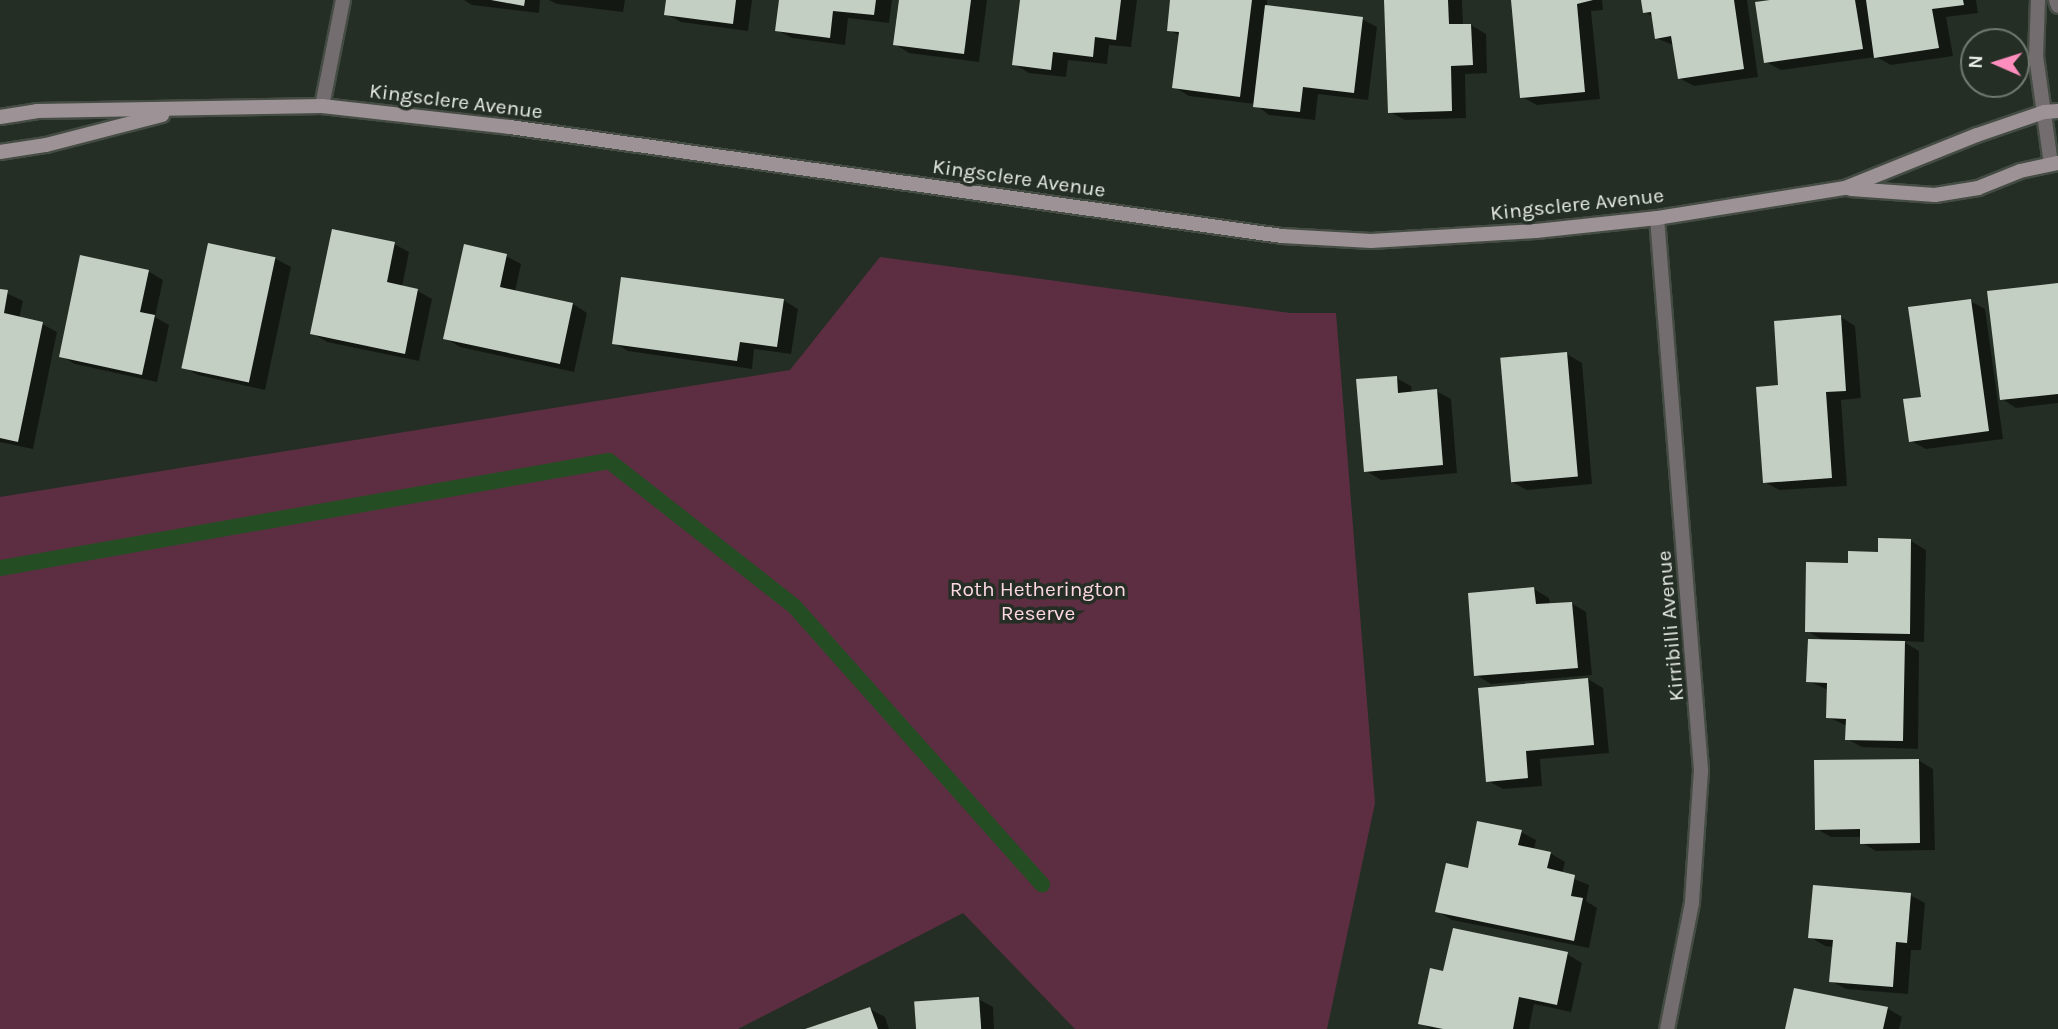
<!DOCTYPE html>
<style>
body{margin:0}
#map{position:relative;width:2058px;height:1029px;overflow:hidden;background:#252e25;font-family:Karla,sans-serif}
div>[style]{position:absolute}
.green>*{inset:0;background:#5d2e42}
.shadow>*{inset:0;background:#0007}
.stream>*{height:16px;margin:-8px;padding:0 8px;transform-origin:8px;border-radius:8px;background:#254d24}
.building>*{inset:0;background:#c4cfc3;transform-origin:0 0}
.roads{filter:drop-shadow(2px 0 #444c44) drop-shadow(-2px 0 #444c44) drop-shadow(0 2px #444c44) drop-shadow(0 -2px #444c44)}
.street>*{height:14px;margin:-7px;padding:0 7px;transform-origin:7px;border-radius:7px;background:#746d6f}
.secondary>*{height:14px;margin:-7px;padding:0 7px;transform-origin:7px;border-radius:7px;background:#9d9296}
span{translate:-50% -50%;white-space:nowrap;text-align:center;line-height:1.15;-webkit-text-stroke:7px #252e25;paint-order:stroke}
.street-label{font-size:21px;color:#e6ebe5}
.park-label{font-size:21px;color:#fcd7e4}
.north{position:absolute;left:1960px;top:28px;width:70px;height:70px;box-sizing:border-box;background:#252e25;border:2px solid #727a72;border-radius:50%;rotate:273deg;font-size:19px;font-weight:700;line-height:28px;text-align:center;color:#e6ebe5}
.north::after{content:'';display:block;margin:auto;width:24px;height:32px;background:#fe8ebd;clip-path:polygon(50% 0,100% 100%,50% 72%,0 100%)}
</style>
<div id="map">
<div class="green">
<div style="clip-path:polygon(880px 257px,1290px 313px,1336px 313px,1375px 803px,1327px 1029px,1075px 1029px,963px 913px,738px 1029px,0 1029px,0 497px,790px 370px)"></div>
</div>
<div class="shadow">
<div style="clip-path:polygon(464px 0,540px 0,539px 13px,472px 5px)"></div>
<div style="clip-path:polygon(549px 0,625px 0,623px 12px,557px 4px)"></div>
<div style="clip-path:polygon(668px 0,752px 0,748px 31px,681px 22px,666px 14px)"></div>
<div style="clip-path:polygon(781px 0,892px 0,889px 23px,848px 18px,845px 45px,792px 38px,777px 30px)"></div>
<div style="clip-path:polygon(901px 0,987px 0,979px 62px,909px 53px,895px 44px)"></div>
<div style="clip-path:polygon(1022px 0,1137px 0,1131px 47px,1109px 45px,1107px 64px,1068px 60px,1066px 77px,1029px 73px,1014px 64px)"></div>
<div style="clip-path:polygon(1172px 0,1267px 0,1267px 7px,1362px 19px,1377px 27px,1368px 100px,1318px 94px,1315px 120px,1269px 115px,1255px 104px,1189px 96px,1174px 87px,1180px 36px,1169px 30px)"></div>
<div style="clip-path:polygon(1386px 0,1462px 0,1463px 26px,1471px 25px,1486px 34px,1487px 73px,1465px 74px,1466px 118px,1405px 120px,1390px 112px)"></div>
<div style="clip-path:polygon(1513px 0,1602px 0,1603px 10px,1591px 11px,1600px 99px,1537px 105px,1522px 97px)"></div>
<div style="clip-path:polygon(1643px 0,1747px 0,1758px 77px,1694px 86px,1679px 78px,1675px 46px,1656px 38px,1653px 17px,1645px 12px)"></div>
<div style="clip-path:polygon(1782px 0,1976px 0,1978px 13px,1946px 17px,1953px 56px,1891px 65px,1876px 57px,1781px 70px,1766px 62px)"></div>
<div style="clip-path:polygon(394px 244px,409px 252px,402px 287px,418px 291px,432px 299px,419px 361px,327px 342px,312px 333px)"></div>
<div style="clip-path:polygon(209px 245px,276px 259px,291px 267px,265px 390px,198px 375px,184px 367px)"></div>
<div style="clip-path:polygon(506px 256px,521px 264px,515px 292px,573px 304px,587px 313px,574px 372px,460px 347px,445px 338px)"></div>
<div style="clip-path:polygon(148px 271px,163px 280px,155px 317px,169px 325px,157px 382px,75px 364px,61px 356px)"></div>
<div style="clip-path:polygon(2058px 286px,2058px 403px,2016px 408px,2002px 399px)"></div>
<div style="clip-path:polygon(0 290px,23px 301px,19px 319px,42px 324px,57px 332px,33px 449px,0 442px)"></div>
<div style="clip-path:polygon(783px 300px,798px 309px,791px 354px,754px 349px,752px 369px,628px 351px,614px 343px)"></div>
<div style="clip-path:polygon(1970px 301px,1985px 309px,2003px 439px,1926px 449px,1911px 441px,1922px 398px)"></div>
<div style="clip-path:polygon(1841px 317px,1855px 326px,1861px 398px,1841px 400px,1847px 486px,1779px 490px,1765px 482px,1780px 387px)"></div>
<div style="clip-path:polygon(1567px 354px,1582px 363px,1592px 484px,1527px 490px,1512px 482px)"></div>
<div style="clip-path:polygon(1396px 378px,1411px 386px,1412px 393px,1436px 391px,1451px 399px,1457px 473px,1381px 480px,1366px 471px)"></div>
<div style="clip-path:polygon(1911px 541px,1926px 550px,1924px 642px,1902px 641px,1919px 651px,1918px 749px,1862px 747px,1847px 739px,1847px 726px,1828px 717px,1828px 690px,1808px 681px,1824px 641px,1807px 631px,1850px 564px)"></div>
<div style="clip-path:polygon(1534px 589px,1549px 598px,1550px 605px,1571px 603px,1586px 612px,1592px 675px,1491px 684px,1476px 675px)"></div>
<div style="clip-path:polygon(1588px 679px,1603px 688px,1609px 753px,1540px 759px,1542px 786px,1503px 789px,1488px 781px)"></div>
<div style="clip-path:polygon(1918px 760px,1933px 769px,1935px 850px,1876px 851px,1862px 843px,1862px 837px,1831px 837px,1817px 829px)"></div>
<div style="clip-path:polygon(1521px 832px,1536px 840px,1534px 850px,1550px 853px,1565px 862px,1562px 874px,1589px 885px,1586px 901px,1597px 908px,1589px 948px,1452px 920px,1437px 911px,1469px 870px)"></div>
<div style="clip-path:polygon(1910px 895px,1925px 903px,1921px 950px,1911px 950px,1908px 994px,1846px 989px,1831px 981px,1834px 947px,1825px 946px,1810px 937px)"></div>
<div style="clip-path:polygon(1567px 954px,1582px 963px,1571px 1012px,1534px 1004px,1529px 1029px,1431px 1029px,1420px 1023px,1445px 973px)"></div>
<div style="clip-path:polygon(978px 999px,993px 1007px,994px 1029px,917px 1029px)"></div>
<div style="clip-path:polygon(1887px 1008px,1902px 1017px,1899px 1029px,1789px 1029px)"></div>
<div style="clip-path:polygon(870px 1009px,885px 1017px,889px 1029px,810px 1029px)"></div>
</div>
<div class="stream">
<div style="left:0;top:568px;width:618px;rotate:-9.97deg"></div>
<div style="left:609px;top:461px;width:235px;rotate:38.1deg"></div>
<div style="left:794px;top:606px;width:373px;rotate:48.3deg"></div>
</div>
<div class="building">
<div style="clip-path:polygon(491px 0,525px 0,524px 6px)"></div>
<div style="clip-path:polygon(666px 0,736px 0,733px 24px,664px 15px)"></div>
<div style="clip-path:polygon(779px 0,876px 0,874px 15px,833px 11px,830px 38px,775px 31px)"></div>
<div style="clip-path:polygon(899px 0,971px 0,964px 54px,893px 45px)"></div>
<div style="clip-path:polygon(1020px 0,1121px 0,1116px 40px,1095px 37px,1093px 57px,1053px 52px,1051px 70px,1012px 65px)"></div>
<div style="clip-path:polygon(1170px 0,1252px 0,1240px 97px,1172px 88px,1179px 32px,1167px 31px)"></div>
<div style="clip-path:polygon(1384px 0,1448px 0,1449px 24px,1471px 24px,1473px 65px,1451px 66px,1452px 111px,1388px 113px)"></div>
<div style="clip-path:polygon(1511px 0,1593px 0,1577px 4px,1585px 92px,1520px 98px)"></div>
<div style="clip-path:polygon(1641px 0,1734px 0,1744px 69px,1678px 79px,1671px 36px,1655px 39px,1651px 12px,1643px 13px)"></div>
<div style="clip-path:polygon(1770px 0,1855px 0,1863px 49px,1764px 63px,1755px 2px)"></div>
<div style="clip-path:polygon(1866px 0,1963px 0,1964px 5px,1932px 9px,1939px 48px,1874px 58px)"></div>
<div style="clip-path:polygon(1265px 5px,1363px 17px,1354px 93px,1303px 87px,1300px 112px,1253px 107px)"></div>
<div style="clip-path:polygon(332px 229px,395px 242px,387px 282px,418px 289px,405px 354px,310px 334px)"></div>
<div style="left:208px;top:243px;width:69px;height:128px;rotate:12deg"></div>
<div style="clip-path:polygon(464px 244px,507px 254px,500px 287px,573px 303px,560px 364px,443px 339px)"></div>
<div style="clip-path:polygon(80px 255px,149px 270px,140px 312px,155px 315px,142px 375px,59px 357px)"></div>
<div style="clip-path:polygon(621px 277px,784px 299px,777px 347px,740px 342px,737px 361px,612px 344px)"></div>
<div style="clip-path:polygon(2058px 283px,2058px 394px,2000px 400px,1987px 291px)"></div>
<div style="clip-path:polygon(0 289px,8px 290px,4px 313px,43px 322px,18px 442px,0 438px)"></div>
<div style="clip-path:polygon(1971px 299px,1989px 431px,1909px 442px,1903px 399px,1921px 397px,1908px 307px)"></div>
<div style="clip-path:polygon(1841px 315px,1846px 391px,1826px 392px,1832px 478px,1763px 483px,1756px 387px,1778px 385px,1774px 321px)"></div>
<div style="left:1567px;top:352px;width:125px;height:67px;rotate:85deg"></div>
<div style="clip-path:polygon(1397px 376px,1398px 393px,1437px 389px,1443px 465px,1364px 472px,1356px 379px)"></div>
<div style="clip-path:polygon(1878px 538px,1911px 539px,1910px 634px,1805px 632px,1806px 562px,1848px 563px,1848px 551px,1878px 552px)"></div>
<div style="clip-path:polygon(1534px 587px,1536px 604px,1572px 602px,1578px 668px,1474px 676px,1468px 593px)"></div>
<div style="clip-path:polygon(1808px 639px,1905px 641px,1903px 741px,1845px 740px,1846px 719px,1826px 718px,1827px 683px,1806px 682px)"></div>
<div style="clip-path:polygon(1588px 678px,1594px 745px,1526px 751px,1528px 778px,1486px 782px,1478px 688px)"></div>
<div style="clip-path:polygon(1919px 759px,1920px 843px,1860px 844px,1860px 829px,1815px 830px,1814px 760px)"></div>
<div style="clip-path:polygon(1477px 821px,1522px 830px,1518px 845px,1551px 852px,1547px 868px,1575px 875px,1571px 896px,1583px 898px,1574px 941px,1435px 912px,1446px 863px,1468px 868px)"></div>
<div style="clip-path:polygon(1813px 885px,1911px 893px,1907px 943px,1896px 942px,1893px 987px,1829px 982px,1833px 940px,1808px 938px)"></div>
<div style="clip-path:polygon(1453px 928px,1568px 952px,1557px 1005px,1519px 997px,1513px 1029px,1443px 1029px,1418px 1024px,1430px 968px,1443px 971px)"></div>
<div style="clip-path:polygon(1794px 988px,1888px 1007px,1883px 1029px,1785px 1029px)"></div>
<div style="left:979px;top:997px;width:32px;height:65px;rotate:86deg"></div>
<div style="clip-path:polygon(870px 1007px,878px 1029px,805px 1029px)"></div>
</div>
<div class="roads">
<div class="street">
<div style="left:2038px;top:0;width:56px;rotate:92deg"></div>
<div style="left:2036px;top:56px;width:109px;rotate:82.1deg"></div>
<div style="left:2056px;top:0;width:6px;rotate:72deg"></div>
<div style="left:322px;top:106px;width:108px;rotate:-78.8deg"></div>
<div style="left:1657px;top:218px;width:554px;rotate:85.44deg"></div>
<div style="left:1701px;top:770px;width:133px;rotate:93.9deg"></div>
<div style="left:1692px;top:903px;width:128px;rotate:101.2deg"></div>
</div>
<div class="secondary">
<div style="left:0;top:117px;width:37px;rotate:-9deg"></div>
<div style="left:37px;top:111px;width:285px;rotate:-1deg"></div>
<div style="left:322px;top:106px;width:189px;rotate:6.4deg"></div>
<div style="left:510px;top:127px;width:780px;rotate:8.04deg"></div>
<div style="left:1282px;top:236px;width:89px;rotate:3.2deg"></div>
<div style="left:1371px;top:241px;width:165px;rotate:-3.5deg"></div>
<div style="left:1536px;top:231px;width:122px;rotate:-6.1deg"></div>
<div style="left:1657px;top:218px;width:190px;rotate:-9.1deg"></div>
<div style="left:1845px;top:188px;width:142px;rotate:-21.9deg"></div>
<div style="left:1977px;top:135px;width:71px;rotate:-18.9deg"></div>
<div style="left:2044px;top:112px;width:14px;rotate:-4deg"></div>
<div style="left:0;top:152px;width:47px;rotate:-8.7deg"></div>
<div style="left:46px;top:145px;width:120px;rotate:-14.5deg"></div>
<div style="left:1851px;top:189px;width:84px;rotate:4.1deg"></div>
<div style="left:1935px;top:195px;width:44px;rotate:-9.2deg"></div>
<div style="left:1978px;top:188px;width:45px;rotate:-22deg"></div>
<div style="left:2020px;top:171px;width:39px;rotate:-12deg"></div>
</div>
</div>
<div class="street-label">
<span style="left:456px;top:101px;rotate:7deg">Kingsclere Avenue</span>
<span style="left:1019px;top:178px;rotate:8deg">Kingsclere Avenue</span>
<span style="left:1577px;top:204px;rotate:-6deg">Kingsclere Avenue</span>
<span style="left:1670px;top:626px;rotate:-95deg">Kirribilli Avenue</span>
</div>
<div class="park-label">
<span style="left:1038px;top:601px">Roth Hetherington<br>Reserve</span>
</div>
<div class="north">N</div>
</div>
